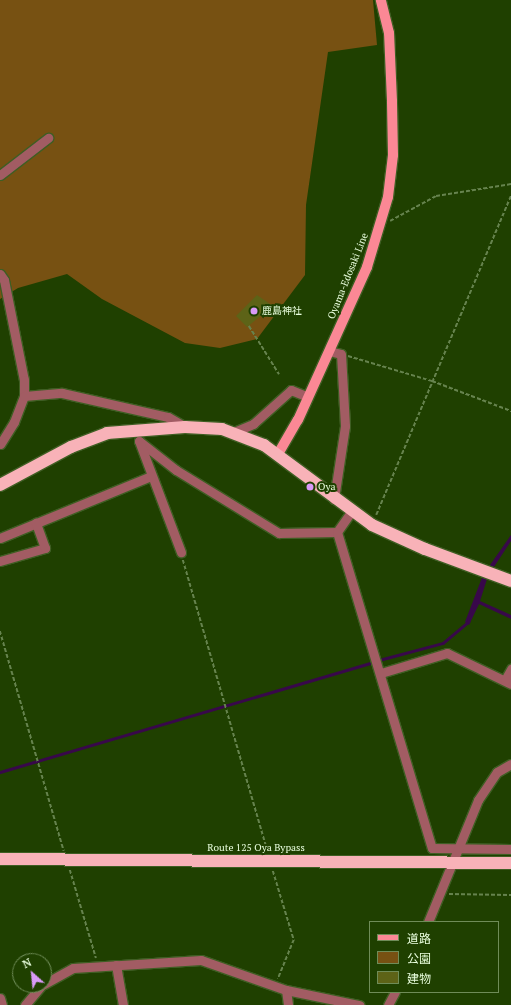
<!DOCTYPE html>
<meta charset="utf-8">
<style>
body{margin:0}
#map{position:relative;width:511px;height:1005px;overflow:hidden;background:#1f4000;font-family:"PT Serif","Noto Sans JP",serif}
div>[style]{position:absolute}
.green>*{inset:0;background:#775112}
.water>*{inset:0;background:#38084a}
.stream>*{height:2.5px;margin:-1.25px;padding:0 1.25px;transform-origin:1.25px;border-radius:1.25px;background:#38084a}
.building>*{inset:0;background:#5d6317}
.path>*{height:1.5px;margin-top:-0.75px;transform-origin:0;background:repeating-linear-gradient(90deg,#66834e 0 4px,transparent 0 6px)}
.roads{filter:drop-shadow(1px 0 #3f5e23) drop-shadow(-1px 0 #3f5e23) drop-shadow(0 1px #3f5e23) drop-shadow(0 -1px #3f5e23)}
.minor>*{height:9px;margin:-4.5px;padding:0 4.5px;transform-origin:4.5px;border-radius:4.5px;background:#a25c63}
.major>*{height:10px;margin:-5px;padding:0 5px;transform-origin:5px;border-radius:5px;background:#fb8895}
.highway>*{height:12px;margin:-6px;padding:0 6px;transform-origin:6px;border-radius:6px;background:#f8b2b8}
.dots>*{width:11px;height:11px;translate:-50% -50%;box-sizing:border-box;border:2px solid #1f4000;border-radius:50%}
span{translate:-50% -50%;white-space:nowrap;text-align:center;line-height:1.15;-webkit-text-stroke:4px #1f4000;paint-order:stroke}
.street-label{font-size:10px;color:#e8fddc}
.poi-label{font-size:10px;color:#e8fddc}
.left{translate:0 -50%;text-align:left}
.legend{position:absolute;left:369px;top:921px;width:130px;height:72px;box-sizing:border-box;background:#1f4000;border:1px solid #6f8c58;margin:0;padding:5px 7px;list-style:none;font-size:12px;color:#e8fddc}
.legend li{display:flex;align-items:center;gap:8px;height:20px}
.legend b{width:20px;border:1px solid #6f8c58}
.north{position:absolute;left:12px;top:953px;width:40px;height:40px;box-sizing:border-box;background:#1f4000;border:1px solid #6f8c58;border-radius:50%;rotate:333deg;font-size:11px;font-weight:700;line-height:16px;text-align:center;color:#e8fddc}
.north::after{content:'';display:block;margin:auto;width:14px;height:18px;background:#d99af8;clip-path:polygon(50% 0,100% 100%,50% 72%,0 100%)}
</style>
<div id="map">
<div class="green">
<div style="clip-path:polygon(0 0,373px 0,377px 45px,328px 52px,306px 205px,305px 275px,257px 339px,220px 348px,185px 343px,102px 299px,67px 274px,18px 288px,0 299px)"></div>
</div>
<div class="water">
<div style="clip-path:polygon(511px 535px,511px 541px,488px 576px,480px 601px,511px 615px,511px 619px,479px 604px,469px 625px,465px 622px,483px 575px)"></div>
</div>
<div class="stream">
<div style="left:379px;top:660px;width:66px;rotate:-14.9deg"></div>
<div style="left:443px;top:643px;width:33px;rotate:-40deg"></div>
<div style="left:0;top:772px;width:390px;rotate:-16.4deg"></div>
</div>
<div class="building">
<div style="clip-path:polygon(257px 295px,273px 306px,247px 327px,236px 316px)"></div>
</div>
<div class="path">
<div style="left:390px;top:221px;width:52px;rotate:-28.5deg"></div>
<div style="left:436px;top:196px;width:76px;rotate:-9.1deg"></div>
<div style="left:249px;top:326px;width:57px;rotate:58deg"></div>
<div style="left:348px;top:356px;width:88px;rotate:16.6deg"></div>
<div style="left:432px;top:381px;width:85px;rotate:20.8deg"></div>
<div style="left:376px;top:515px;width:347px;rotate:-67.1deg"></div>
<div style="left:183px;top:560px;width:304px;rotate:73.8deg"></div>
<div style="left:0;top:631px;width:229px;rotate:73.8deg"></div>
<div style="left:70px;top:870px;width:92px;rotate:73.5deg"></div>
<div style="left:273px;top:871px;width:72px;rotate:73.1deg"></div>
<div style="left:294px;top:940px;width:42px;rotate:112.3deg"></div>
<div style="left:449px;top:894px;width:62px;rotate:0.9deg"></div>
</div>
<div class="roads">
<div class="minor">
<div style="left:0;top:175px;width:61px;rotate:-37.6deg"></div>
<div style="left:0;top:274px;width:7px;rotate:56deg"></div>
<div style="left:4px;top:280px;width:102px;rotate:78.7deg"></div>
<div style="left:24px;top:380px;width:16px;rotate:90deg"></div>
<div style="left:24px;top:396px;width:28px;rotate:111deg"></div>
<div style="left:14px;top:422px;width:26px;rotate:122deg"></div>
<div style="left:329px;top:351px;width:12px;rotate:14deg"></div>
<div style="left:341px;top:354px;width:72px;rotate:86.8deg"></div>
<div style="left:345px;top:426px;width:74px;rotate:98.6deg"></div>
<div style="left:24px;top:396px;width:38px;rotate:-5deg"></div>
<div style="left:62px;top:393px;width:109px;rotate:12.8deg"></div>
<div style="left:168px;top:417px;width:20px;rotate:30deg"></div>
<div style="left:234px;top:432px;width:21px;rotate:-23deg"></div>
<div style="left:253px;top:424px;width:51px;rotate:-41.8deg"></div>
<div style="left:291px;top:390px;width:18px;rotate:22deg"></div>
<div style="left:139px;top:441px;width:47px;rotate:38.1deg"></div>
<div style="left:176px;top:470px;width:121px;rotate:31.5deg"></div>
<div style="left:279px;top:533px;width:58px;rotate:-1deg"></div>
<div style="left:139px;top:441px;width:119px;rotate:69.3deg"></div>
<div style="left:351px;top:512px;width:24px;rotate:125deg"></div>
<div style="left:337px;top:532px;width:330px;rotate:73.3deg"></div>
<div style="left:432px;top:848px;width:79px;rotate:0.7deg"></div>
<div style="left:0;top:538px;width:163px;rotate:-22.3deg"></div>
<div style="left:0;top:561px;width:47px;rotate:-16.1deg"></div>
<div style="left:45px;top:548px;width:27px;rotate:-110deg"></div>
<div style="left:381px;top:673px;width:69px;rotate:-16.9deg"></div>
<div style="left:447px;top:653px;width:71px;rotate:25.8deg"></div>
<div style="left:505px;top:680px;width:13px;rotate:-61deg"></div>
<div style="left:428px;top:922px;width:132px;rotate:-67.7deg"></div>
<div style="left:478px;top:800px;width:34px;rotate:-56deg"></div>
<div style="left:497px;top:772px;width:16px;rotate:-30deg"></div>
<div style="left:116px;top:965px;width:41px;rotate:80.1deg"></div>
<div style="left:44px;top:984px;width:33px;rotate:-29deg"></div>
<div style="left:73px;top:968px;width:128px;rotate:-3.6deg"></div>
<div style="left:201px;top:960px;width:90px;rotate:19.4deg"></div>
<div style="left:286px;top:990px;width:75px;rotate:11.6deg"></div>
<div style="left:286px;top:990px;width:15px;rotate:82deg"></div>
<div style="left:0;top:998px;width:7px;rotate:74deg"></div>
<div style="left:25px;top:1005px;width:26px;rotate:-50deg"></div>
<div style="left:388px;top:1005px;width:15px;rotate:-62deg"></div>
</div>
<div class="major">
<div style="left:278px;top:454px;width:39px;rotate:-60deg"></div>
<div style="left:298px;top:420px;width:168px;rotate:-65.7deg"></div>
<div style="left:367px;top:267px;width:73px;rotate:-73.3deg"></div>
<div style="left:388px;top:197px;width:42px;rotate:-83.2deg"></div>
<div style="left:393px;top:155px;width:54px;rotate:-91.1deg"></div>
<div style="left:392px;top:101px;width:68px;rotate:-92.5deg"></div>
<div style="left:389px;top:33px;width:34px;rotate:-104deg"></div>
</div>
<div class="highway">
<div style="left:0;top:485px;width:81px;rotate:-28.2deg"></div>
<div style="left:71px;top:447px;width:39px;rotate:-21deg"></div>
<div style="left:107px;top:433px;width:78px;rotate:-4.4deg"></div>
<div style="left:185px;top:427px;width:37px;rotate:3deg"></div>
<div style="left:222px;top:429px;width:45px;rotate:20.9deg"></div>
<div style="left:264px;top:445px;width:134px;rotate:36.5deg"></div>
<div style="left:372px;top:525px;width:58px;rotate:24.4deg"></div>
<div style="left:425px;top:549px;width:92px;rotate:20.4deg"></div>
<div style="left:0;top:859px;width:511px;rotate:0.45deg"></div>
</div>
</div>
<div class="dots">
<div style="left:254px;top:311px;background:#d99af8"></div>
<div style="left:310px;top:487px;background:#d99af8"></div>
</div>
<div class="street-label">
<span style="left:348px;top:276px;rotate:-68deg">Oyama-Edosaki Line</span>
<span style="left:256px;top:848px">Route 125 Oya Bypass</span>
</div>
<div class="poi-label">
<span class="left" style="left:262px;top:311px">鹿島神社</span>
<span class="left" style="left:318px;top:487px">Oya</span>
</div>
<ul class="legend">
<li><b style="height:5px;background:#fb8895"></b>道路</li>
<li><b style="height:11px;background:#775112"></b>公園</li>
<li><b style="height:11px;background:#5d6317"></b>建物</li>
</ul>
<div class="north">N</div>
</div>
